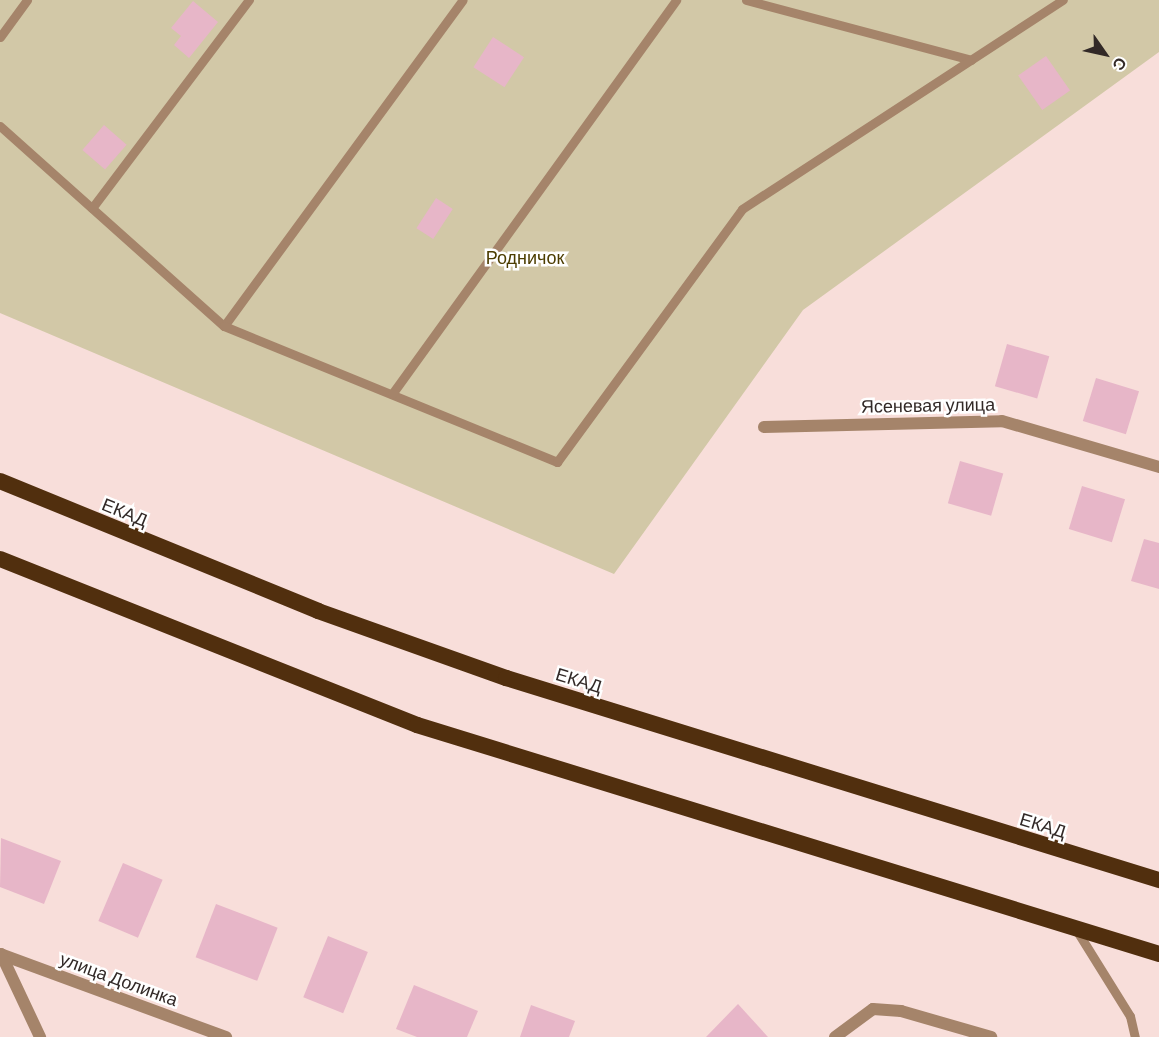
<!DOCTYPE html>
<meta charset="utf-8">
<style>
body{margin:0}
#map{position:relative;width:1159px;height:1037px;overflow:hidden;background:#f8deda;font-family:Barlow,sans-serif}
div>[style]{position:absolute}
.green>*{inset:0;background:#d2c8a7}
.building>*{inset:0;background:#e7b6c8;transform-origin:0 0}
.service>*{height:9px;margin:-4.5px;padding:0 4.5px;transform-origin:4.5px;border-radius:4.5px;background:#a5846a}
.minor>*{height:12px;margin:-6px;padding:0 6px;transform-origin:6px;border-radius:6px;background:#a5846a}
.trunk>*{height:16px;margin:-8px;padding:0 8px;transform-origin:8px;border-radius:8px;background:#512f0e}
span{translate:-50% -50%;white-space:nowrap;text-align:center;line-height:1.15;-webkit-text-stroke:5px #fff;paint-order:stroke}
.park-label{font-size:18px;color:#4c3d01}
.street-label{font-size:18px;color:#322927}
.north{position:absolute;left:1075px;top:24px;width:60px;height:60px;-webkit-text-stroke:4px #fff;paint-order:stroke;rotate:124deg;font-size:16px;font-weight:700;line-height:24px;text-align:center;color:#322927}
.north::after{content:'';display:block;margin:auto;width:21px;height:27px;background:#322927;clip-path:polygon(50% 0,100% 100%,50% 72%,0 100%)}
</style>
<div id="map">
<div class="green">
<div style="clip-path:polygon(0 0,1159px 0,1159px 52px,803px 310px,614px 574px,0 313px)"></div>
</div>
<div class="building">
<div style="clip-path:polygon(193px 1px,218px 22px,189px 58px,174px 45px,181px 36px,171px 28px)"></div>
<div style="left:493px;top:37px;width:37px;height:36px;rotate:33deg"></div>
<div style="left:1046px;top:56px;width:42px;height:34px;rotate:55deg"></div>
<div style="left:104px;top:125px;width:30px;height:33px;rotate:41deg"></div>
<div style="left:436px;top:198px;width:20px;height:36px;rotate:33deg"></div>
<div style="left:1007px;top:344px;width:44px;height:44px;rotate:16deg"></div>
<div style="left:1096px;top:378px;width:45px;height:45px;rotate:17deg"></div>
<div style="left:960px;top:461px;width:45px;height:44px;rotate:16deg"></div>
<div style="left:1082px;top:486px;width:45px;height:45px;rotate:17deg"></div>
<div style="clip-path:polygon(1144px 539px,1159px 543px,1159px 589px,1131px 581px)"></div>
<div style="clip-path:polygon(1px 838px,61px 861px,44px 904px,0 887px)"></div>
<div style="left:123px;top:863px;width:43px;height:63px;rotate:23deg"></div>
<div style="left:216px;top:904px;width:66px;height:57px;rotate:21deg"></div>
<div style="left:328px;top:936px;width:43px;height:66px;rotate:22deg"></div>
<div style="clip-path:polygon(414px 985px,478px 1011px,467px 1037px,417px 1037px,396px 1029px)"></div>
<div style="clip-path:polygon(738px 1004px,768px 1037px,706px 1037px)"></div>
<div style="clip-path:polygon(531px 1005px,575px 1021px,569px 1037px,520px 1037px)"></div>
</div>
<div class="service">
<div style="left:746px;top:0;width:233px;rotate:14.9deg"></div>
<div style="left:0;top:37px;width:46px;rotate:-53.9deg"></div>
<div style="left:0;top:126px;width:300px;rotate:41.8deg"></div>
<div style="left:224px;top:326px;width:404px;rotate:-53.8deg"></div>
<div style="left:92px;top:208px;width:261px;rotate:-53deg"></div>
<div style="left:224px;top:326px;width:360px;rotate:22.2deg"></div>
<div style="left:557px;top:462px;width:313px;rotate:-53.8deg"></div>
<div style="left:742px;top:209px;width:383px;rotate:-33.1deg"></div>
<div style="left:392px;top:394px;width:486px;rotate:-54.2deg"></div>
<div style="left:1077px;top:931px;width:100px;rotate:58.1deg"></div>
<div style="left:1130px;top:1016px;width:22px;rotate:77deg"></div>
</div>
<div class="minor">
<div style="left:764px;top:427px;width:238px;rotate:-1.4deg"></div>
<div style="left:1002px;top:421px;width:164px;rotate:16.3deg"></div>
<div style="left:0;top:954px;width:241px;rotate:20.2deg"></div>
<div style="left:1px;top:954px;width:92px;rotate:64.8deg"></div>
<div style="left:835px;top:1037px;width:47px;rotate:-36.4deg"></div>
<div style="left:873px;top:1009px;width:28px;rotate:4deg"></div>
<div style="left:901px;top:1011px;width:94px;rotate:16.1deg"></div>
</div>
<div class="trunk">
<div style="left:0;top:481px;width:344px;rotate:22.2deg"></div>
<div style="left:318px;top:611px;width:200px;rotate:19.6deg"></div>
<div style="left:506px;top:678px;width:684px;rotate:17.19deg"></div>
<div style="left:0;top:559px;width:449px;rotate:21.7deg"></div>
<div style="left:417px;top:725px;width:777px;rotate:17.15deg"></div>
</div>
<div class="park-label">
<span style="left:525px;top:257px">Родничок</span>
</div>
<div class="street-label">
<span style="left:928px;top:405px;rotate:-1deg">Ясеневая улица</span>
<span style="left:125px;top:512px;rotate:22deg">ЕКАД</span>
<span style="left:579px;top:680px;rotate:17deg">ЕКАД</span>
<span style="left:1043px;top:825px;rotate:17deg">ЕКАД</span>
<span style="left:119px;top:979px;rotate:20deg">улица Долинка</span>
</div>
<div class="north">С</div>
</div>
